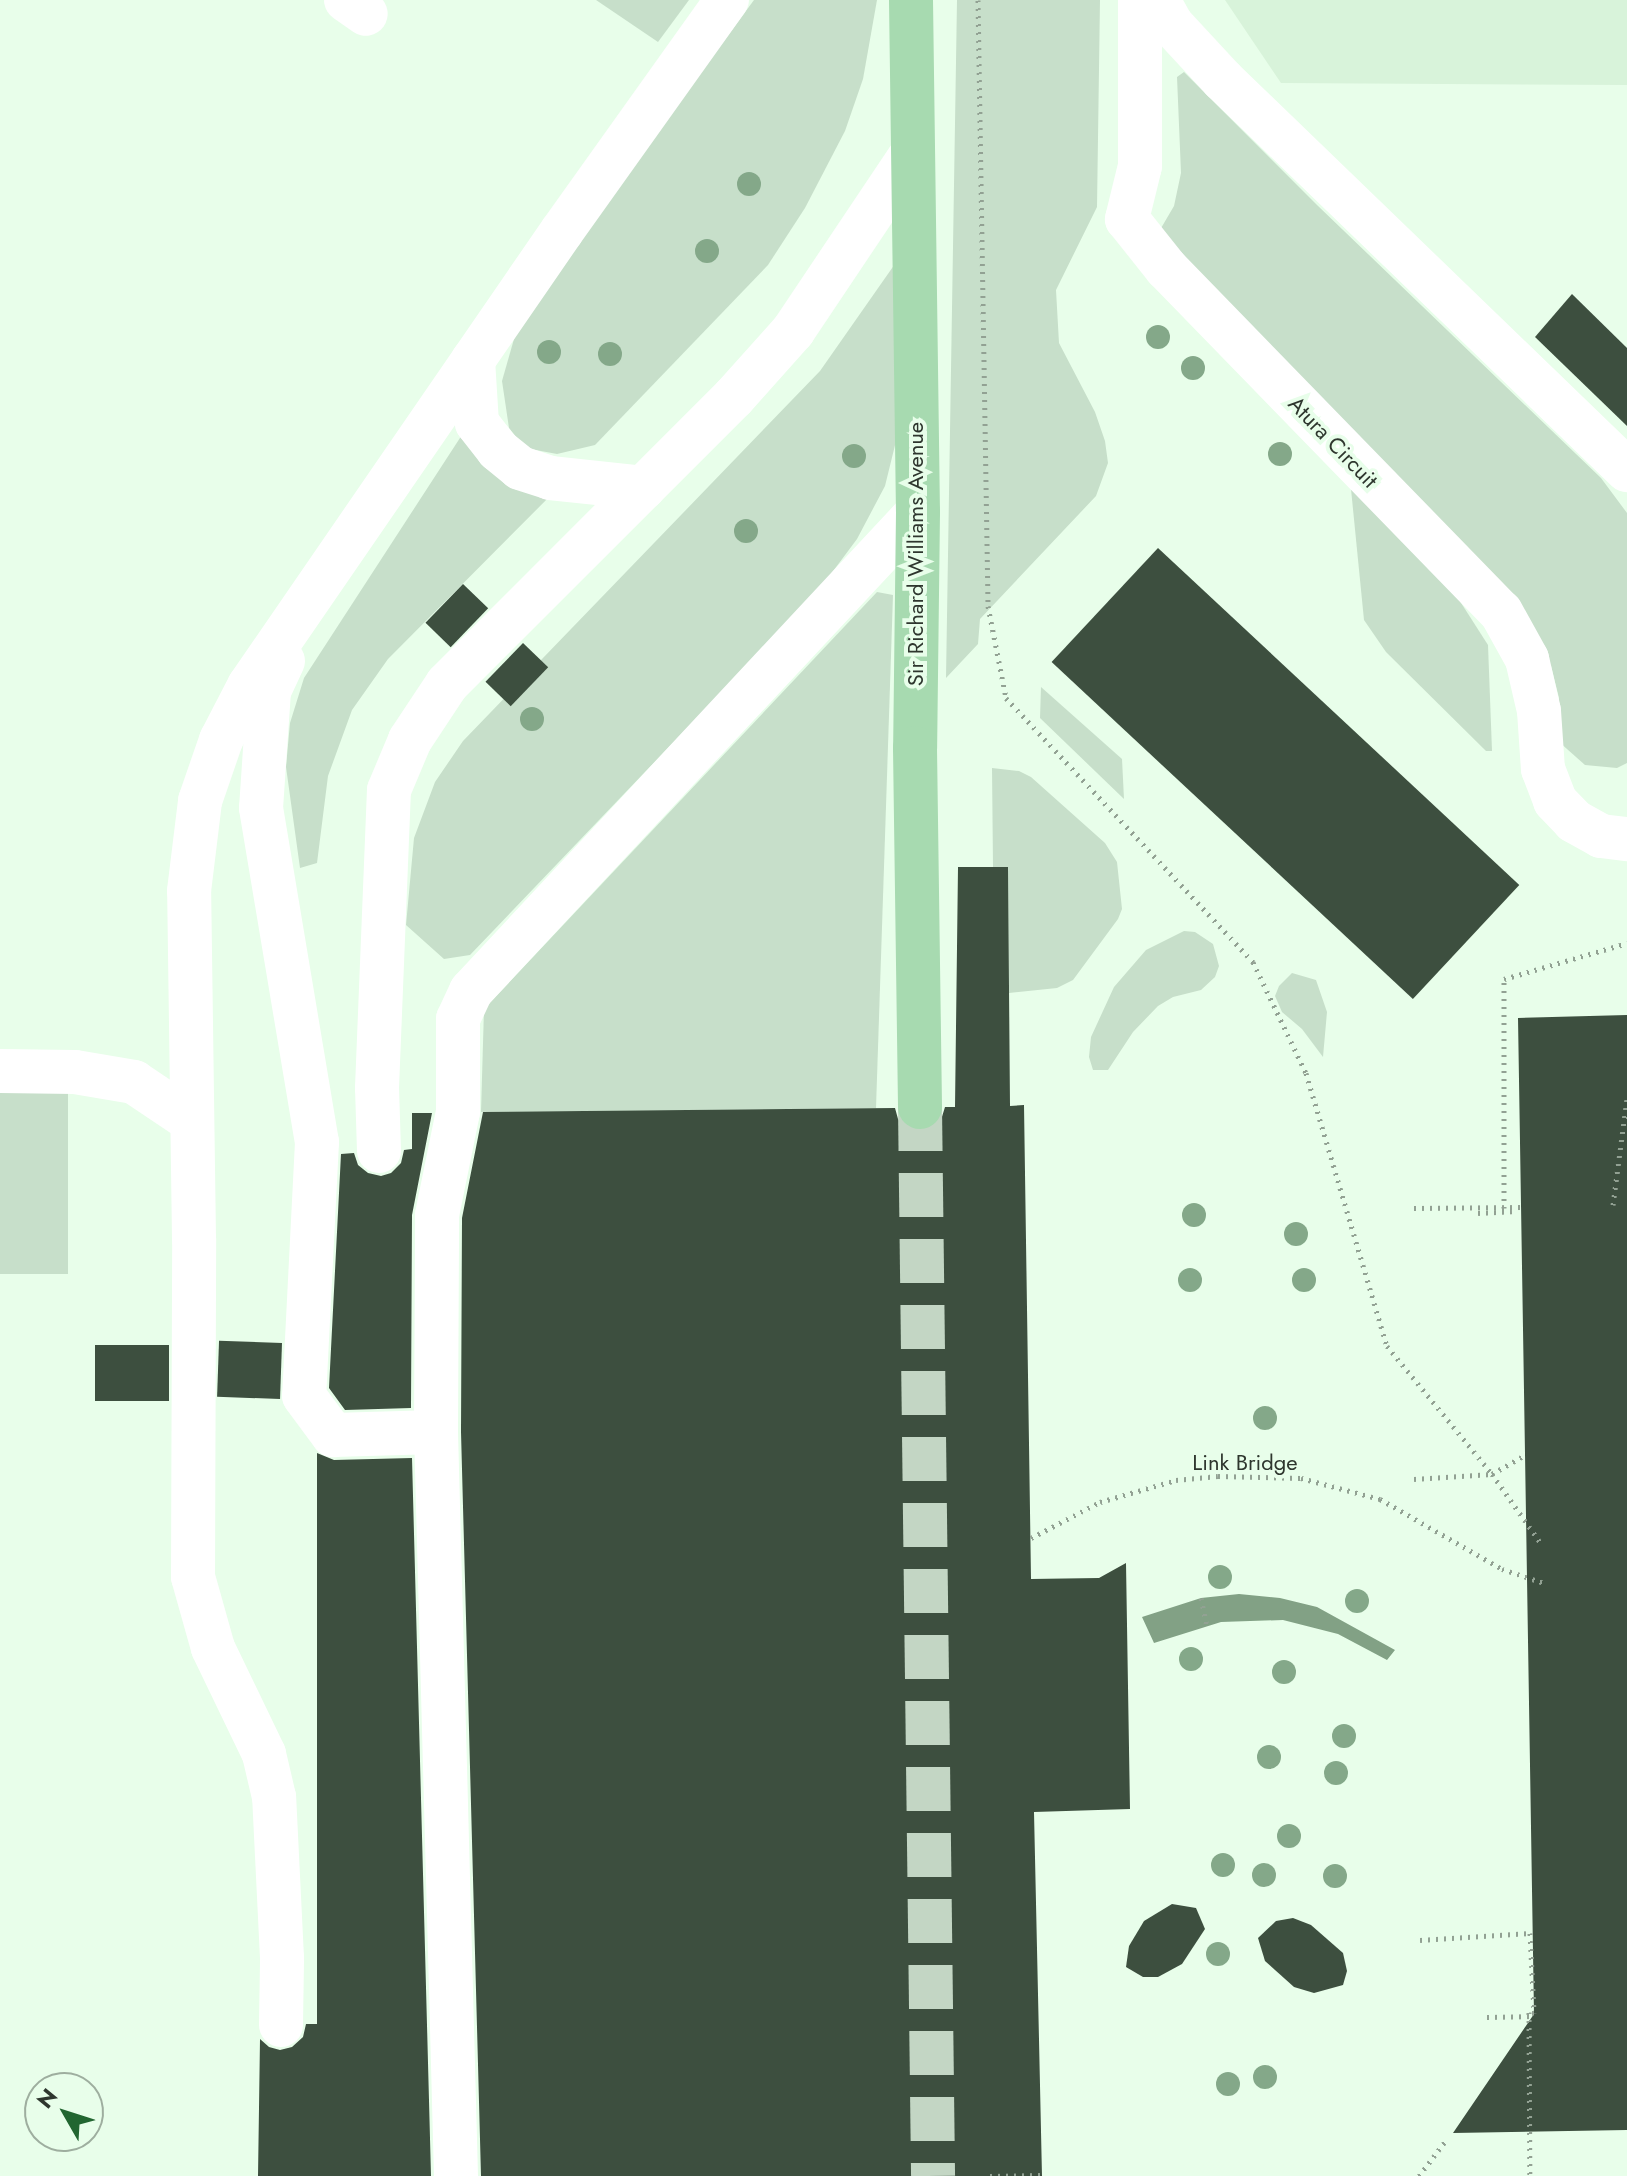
<!DOCTYPE html>
<style>
body{margin:0}
#map{position:relative;width:1627px;height:2176px;overflow:hidden;background:#e8feea;font-family:Jost,sans-serif}
div>[style]{position:absolute}
.built>*{inset:0;background:#d8f3da}
.green>*{inset:0;background:#c7dfca;transform-origin:0 0}
.water>*{inset:0;background:#82a185}
.building>*{inset:0;background:#3d4f3f;transform-origin:0 0}
.major-tunnel>*{height:44px;margin-top:-22px;transform-origin:0;background:repeating-linear-gradient(90deg,#c3d6c4 0 44px,transparent 0 66px)}
.path>*{height:5px;margin-top:-2.5px;transform-origin:0;background:repeating-linear-gradient(90deg,#92a193 0 2px,transparent 0 8px)}
.minor>*{height:44px;margin:-22px;padding:0 22px;transform-origin:22px;border-radius:22px;background:#fff}
.major>*{height:44px;margin:-22px;padding:0 22px;transform-origin:22px;border-radius:22px;background:#a7dab0}
.trees>*{width:24px;height:24px;margin:-12px;border-radius:50%;background:#84a889}
span{translate:-50% -50%;white-space:nowrap;text-align:center;line-height:1.15;-webkit-text-stroke:8px #e8feea;paint-order:stroke}
.street-label{font-size:22px;color:#2e362e}
.north{position:absolute;left:24px;top:2072px;width:80px;height:80px;box-sizing:border-box;background:#e8feea;border:2px solid #9eae9f;border-radius:50%;rotate:309deg;font-size:22px;font-weight:700;line-height:32px;text-align:center;color:#2e362e}
.north::after{content:'';display:block;margin:auto;width:28px;height:36px;background:#226631;clip-path:polygon(50% 0,100% 100%,50% 72%,0 100%)}
</style>
<div id="map">
<div class="built">
<div style="clip-path:polygon(1225px 0,1627px 0,1627px 85px,1281px 83px)"></div>
</div>
<div class="green">
<div style="clip-path:polygon(596px 0,689px 0,658px 42px)"></div>
<div style="clip-path:polygon(754px 0,877px 0,863px 79px,845px 131px,805px 208px,768px 265px,595px 445px,557px 454px,525px 448px,509px 428px,502px 381px,520px 318px)"></div>
<div style="clip-path:polygon(957px 0,1100px 0,1097px 207px,1056px 290px,1059px 343px,1095px 412px,1105px 441px,1108px 463px,1096px 496px,980px 619px,978px 644px,946px 678px)"></div>
<div style="clip-path:polygon(1184px 72px,1317px 205px,1601px 478px,1627px 513px,1627px 763px,1617px 768px,1585px 765px,1558px 741px,1559px 698px,1551px 666px,1157px 235px,1174px 206px,1181px 173px,1177px 77px)"></div>
<div style="clip-path:polygon(897px 261px,898px 433px,885px 486px,857px 539px,819px 590px,470px 955px,444px 959px,406px 925px,414px 838px,435px 782px,463px 741px,820px 371px)"></div>
<div style="clip-path:polygon(471px 421px,561px 485px,388px 659px,352px 710px,328px 776px,317px 863px,300px 868px,286px 767px,290px 723px,304px 678px)"></div>
<div style="clip-path:polygon(1351px 489px,1456px 595px,1488px 645px,1492px 751px,1486px 751px,1386px 652px,1364px 620px)"></div>
<div style="clip-path:polygon(877px 592px,893px 595px,876px 1108px,481px 1112px,484px 1009px)"></div>
<div style="clip-path:polygon(1041px 687px,1122px 759px,1124px 799px,1040px 718px)"></div>
<div style="clip-path:polygon(992px 768px,1019px 771px,1031px 777px,1105px 843px,1117px 862px,1122px 909px,1118px 919px,1073px 980px,1057px 988px,1009px 993px,1008px 868px,993px 867px)"></div>
<div style="clip-path:polygon(1184px 931px,1195px 932px,1213px 944px,1219px 966px,1215px 977px,1201px 990px,1173px 997px,1158px 1006px,1133px 1032px,1108px 1070px,1093px 1070px,1089px 1057px,1091px 1037px,1114px 987px,1146px 950px)"></div>
<div style="clip-path:polygon(1292px 973px,1316px 980px,1327px 1012px,1323px 1057px,1302px 1029px,1282px 1012px,1275px 996px,1279px 986px)"></div>
<div style="left:68px;top:1085px;width:189px;height:68px;rotate:90deg"></div>
</div>
<div class="water">
<div style="clip-path:polygon(1239px 1594px,1280px 1598px,1317px 1607px,1395px 1650px,1387px 1660px,1338px 1634px,1283px 1620px,1221px 1622px,1154px 1643px,1142px 1617px,1201px 1598px)"></div>
</div>
<div class="building">
<div style="clip-path:polygon(1572px 294px,1627px 348px,1627px 426px,1535px 337px)"></div>
<div style="left:1158px;top:548px;width:494px;height:156px;rotate:43deg"></div>
<div style="left:463px;top:584px;width:35px;height:54px;rotate:44deg"></div>
<div style="left:523px;top:643px;width:35px;height:54px;rotate:44deg"></div>
<div style="clip-path:polygon(958px 867px,1008px 867px,1010px 1106px,1024px 1105px,1031px 1579px,1099px 1578px,1126px 1563px,1130px 1809px,1034px 1812px,1042px 2176px,481px 2176px,461px 1432px,462px 1218px,483px 1112px,895px 1108px,898px 1119px,907px 1128px,920px 1132px,932px 1129px,941px 1120px,945px 1107px,955px 1107px)"></div>
<div style="clip-path:polygon(1627px 1015px,1627px 2130px,1453px 2133px,1534px 2014px,1518px 1018px)"></div>
<div style="clip-path:polygon(412px 1113px,432px 1113px,412px 1215px,411px 1408px,345px 1410px,329px 1388px,341px 1154px,354px 1153px,358px 1165px,368px 1173px,381px 1176px,391px 1173px,401px 1163px,404px 1150px,412px 1149px)"></div>
<div style="left:282px;top:1343px;width:56px;height:63px;rotate:92deg"></div>
<div style="left:169px;top:1345px;width:56px;height:74px;rotate:90deg"></div>
<div style="clip-path:polygon(317px 1453px,334px 1460px,412px 1458px,431px 2176px,258px 2176px,260px 2039px,269px 2047px,280px 2050px,292px 2047px,303px 2037px,306px 2024px,317px 2024px)"></div>
<div style="clip-path:polygon(1172px 1904px,1196px 1908px,1205px 1929px,1182px 1964px,1158px 1977px,1143px 1977px,1126px 1967px,1129px 1946px,1144px 1921px)"></div>
<div style="clip-path:polygon(1293px 1918px,1311px 1925px,1343px 1953px,1347px 1971px,1343px 1985px,1314px 1993px,1294px 1987px,1265px 1961px,1258px 1938px,1276px 1921px)"></div>
</div>
<div class="major-tunnel">
<div style="left:920px;top:1107px;width:1069px;rotate:89.3deg"></div>
</div>
<div class="path">
<div style="left:978px;top:0;width:606px;rotate:89.05deg"></div>
<div style="left:988px;top:606px;width:94px;rotate:78.9deg"></div>
<div style="left:1006px;top:698px;width:362px;rotate:46.9deg"></div>
<div style="left:1253px;top:962px;width:123px;rotate:64.5deg"></div>
<div style="left:1306px;top:1073px;width:285px;rotate:73.5deg"></div>
<div style="left:1387px;top:1346px;width:166px;rotate:50.6deg"></div>
<div style="left:1492px;top:1474px;width:87px;rotate:54.8deg"></div>
<div style="left:1613px;top:1205px;width:108px;rotate:-82.5deg"></div>
<div style="left:1414px;top:1208px;width:108px;rotate:-0.5deg"></div>
<div style="left:1504px;top:1208px;width:229px;rotate:-90deg"></div>
<div style="left:1504px;top:979px;width:128px;rotate:-16.3deg"></div>
<div style="left:1478px;top:1213px;width:34px;rotate:-3deg"></div>
<div style="left:1414px;top:1479px;width:78px;rotate:-3.7deg"></div>
<div style="left:1492px;top:1474px;width:38px;rotate:-30deg"></div>
<div style="left:1031px;top:1538px;width:78px;rotate:-27.6deg"></div>
<div style="left:1100px;top:1502px;width:79px;rotate:-16.1deg"></div>
<div style="left:1176px;top:1480px;width:42px;rotate:-5.4deg"></div>
<div style="left:1218px;top:1476px;width:83px;rotate:1.4deg"></div>
<div style="left:1301px;top:1478px;width:82px;rotate:14.9deg"></div>
<div style="left:1380px;top:1499px;width:141px;rotate:29.8deg"></div>
<div style="left:1502px;top:1569px;width:44px;rotate:18.4deg"></div>
<div style="left:1201px;top:1598px;width:29px;rotate:78deg"></div>
<div style="left:1420px;top:1940px;width:110px;rotate:-3.6deg"></div>
<div style="left:1530px;top:1933px;width:80px;rotate:87.1deg"></div>
<div style="left:1534px;top:2013px;width:5px;rotate:-169deg"></div>
<div style="left:1529px;top:2012px;width:164px;rotate:89.7deg"></div>
<div style="left:1487px;top:2017px;width:47px;rotate:-1.2deg"></div>
<div style="left:990px;top:2176px;width:52px;rotate:-1.1deg"></div>
<div style="left:1419px;top:2176px;width:46px;rotate:-52.9deg"></div>
</div>
<div class="minor">
<div style="left:346px;top:0;width:24px;rotate:35deg"></div>
<div style="left:1140px;top:0;width:166px;rotate:90deg"></div>
<div style="left:1140px;top:166px;width:55px;rotate:103.8deg"></div>
<div style="left:1127px;top:219px;width:63px;rotate:51.5deg"></div>
<div style="left:1166px;top:268px;width:480px;rotate:45.8deg"></div>
<div style="left:1501px;top:612px;width:54px;rotate:61deg"></div>
<div style="left:1527px;top:659px;width:53px;rotate:77deg"></div>
<div style="left:1539px;top:711px;width:58px;rotate:86.1deg"></div>
<div style="left:1543px;top:769px;width:34px;rotate:69deg"></div>
<div style="left:1555px;top:801px;width:28px;rotate:46deg"></div>
<div style="left:1574px;top:821px;width:31px;rotate:29deg"></div>
<div style="left:1601px;top:836px;width:26px;rotate:7deg"></div>
<div style="left:1158px;top:0;width:29px;rotate:61deg"></div>
<div style="left:1172px;top:25px;width:75px;rotate:47.2deg"></div>
<div style="left:1223px;top:80px;width:562px;rotate:43.99deg"></div>
<div style="left:473px;top:360px;width:63px;rotate:86.4deg"></div>
<div style="left:477px;top:423px;width:34px;rotate:52deg"></div>
<div style="left:498px;top:450px;width:28px;rotate:39deg"></div>
<div style="left:520px;top:468px;width:32px;rotate:18deg"></div>
<div style="left:550px;top:478px;width:94px;rotate:6.1deg"></div>
<div style="left:283px;top:661px;width:33px;rotate:115deg"></div>
<div style="left:269px;top:691px;width:117px;rotate:93.9deg"></div>
<div style="left:261px;top:808px;width:339px;rotate:80.5deg"></div>
<div style="left:317px;top:1142px;width:254px;rotate:92.9deg"></div>
<div style="left:304px;top:1396px;width:49px;rotate:53.4deg"></div>
<div style="left:333px;top:1435px;width:103px;rotate:-1.7deg"></div>
<div style="left:0;top:1071px;width:75px;rotate:0.8deg"></div>
<div style="left:75px;top:1072px;width:60px;rotate:9.6deg"></div>
<div style="left:134px;top:1082px;width:70px;rotate:33.9deg"></div>
<div style="left:379px;top:1151px;width:63px;rotate:-91.8deg"></div>
<div style="left:377px;top:1088px;width:298px;rotate:-87.7deg"></div>
<div style="left:389px;top:790px;width:54px;rotate:-67.2deg"></div>
<div style="left:410px;top:740px;width:67px;rotate:-56.5deg"></div>
<div style="left:447px;top:684px;width:406px;rotate:-45deg"></div>
<div style="left:734px;top:397px;width:89px;rotate:-48.2deg"></div>
<div style="left:793px;top:331px;width:214px;rotate:-56.2deg"></div>
<div style="left:281px;top:2025px;width:67px;rotate:-89.1deg"></div>
<div style="left:282px;top:1958px;width:161px;rotate:-92.8deg"></div>
<div style="left:274px;top:1797px;width:44px;rotate:-103.1deg"></div>
<div style="left:264px;top:1754px;width:118px;rotate:-115.7deg"></div>
<div style="left:213px;top:1648px;width:74px;rotate:-105.7deg"></div>
<div style="left:193px;top:1577px;width:338px;rotate:-89.8deg"></div>
<div style="left:194px;top:1239px;width:348px;rotate:-90.8deg"></div>
<div style="left:189px;top:891px;width:91px;rotate:-83deg"></div>
<div style="left:200px;top:801px;width:65px;rotate:-71deg"></div>
<div style="left:221px;top:740px;width:61px;rotate:-62.6deg"></div>
<div style="left:249px;top:686px;width:552px;rotate:-55.48deg"></div>
<div style="left:562px;top:231px;width:284px;rotate:-54.5deg"></div>
<div style="left:456px;top:2176px;width:744px;rotate:-91.54deg"></div>
<div style="left:436px;top:1432px;width:217px;rotate:-89.7deg"></div>
<div style="left:437px;top:1215px;width:105px;rotate:-78.5deg"></div>
<div style="left:458px;top:1112px;width:93px;rotate:-90deg"></div>
<div style="left:458px;top:1019px;width:31px;rotate:-65deg"></div>
<div style="left:471px;top:991px;width:655px;rotate:-46.98deg"></div>
</div>
<div class="major">
<div style="left:911px;top:0;width:512px;rotate:89.22deg"></div>
<div style="left:918px;top:512px;width:236px;rotate:90.7deg"></div>
<div style="left:915px;top:748px;width:359px;rotate:89.2deg"></div>
</div>
<div class="trees">
<div style="left:749px;top:184px"></div>
<div style="left:707px;top:251px"></div>
<div style="left:1158px;top:337px"></div>
<div style="left:549px;top:352px"></div>
<div style="left:610px;top:354px"></div>
<div style="left:1193px;top:368px"></div>
<div style="left:1280px;top:454px"></div>
<div style="left:854px;top:456px"></div>
<div style="left:746px;top:531px"></div>
<div style="left:532px;top:719px"></div>
<div style="left:1194px;top:1215px"></div>
<div style="left:1296px;top:1234px"></div>
<div style="left:1190px;top:1280px"></div>
<div style="left:1304px;top:1280px"></div>
<div style="left:1265px;top:1418px"></div>
<div style="left:1220px;top:1577px"></div>
<div style="left:1357px;top:1601px"></div>
<div style="left:1191px;top:1659px"></div>
<div style="left:1284px;top:1672px"></div>
<div style="left:1344px;top:1736px"></div>
<div style="left:1269px;top:1757px"></div>
<div style="left:1336px;top:1773px"></div>
<div style="left:1289px;top:1836px"></div>
<div style="left:1223px;top:1865px"></div>
<div style="left:1264px;top:1875px"></div>
<div style="left:1335px;top:1876px"></div>
<div style="left:1218px;top:1954px"></div>
<div style="left:1265px;top:2077px"></div>
<div style="left:1228px;top:2084px"></div>
</div>
<div class="street-label">
<span style="left:1333px;top:442px;rotate:46deg">Atura Circuit</span>
<span style="left:916px;top:554px;rotate:-90deg">Sir Richard Williams Avenue</span>
<span style="left:1245px;top:1463px">Link Bridge</span>
</div>
<div class="north">N</div>
</div>
